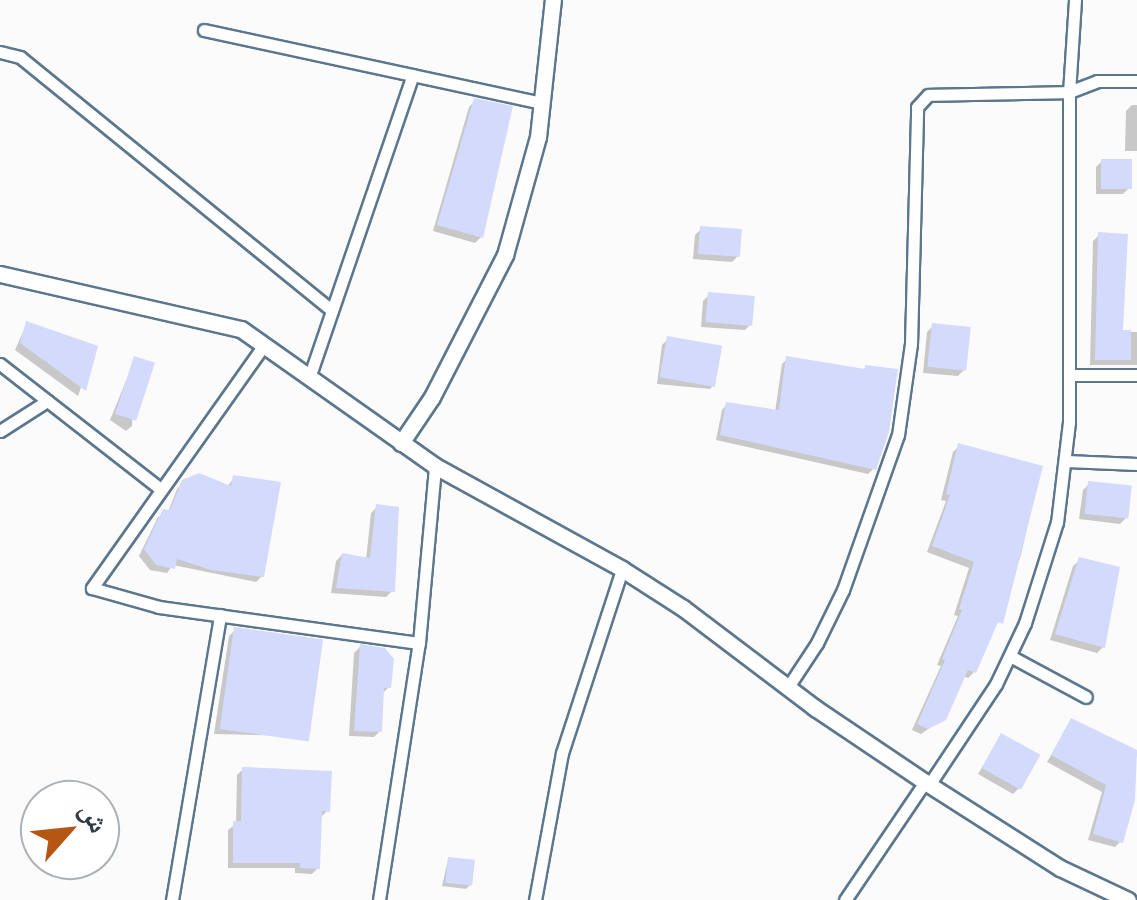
<!DOCTYPE html>
<meta charset="utf-8">
<style>
body{margin:0}
#map{position:relative;width:1137px;height:900px;overflow:hidden;background:#fbfbfb;font-family:"Asap Condensed","Noto Naskh Arabic",sans-serif}
div>[style]{position:absolute}
.shadow>*{inset:0;background:#0003}
.building>*{inset:0;background:#d3dafc;transform-origin:0 0}
.roads{filter:drop-shadow(2px 0 #5c778d) drop-shadow(-2px 0 #5c778d) drop-shadow(0 2px #5c778d) drop-shadow(0 -2px #5c778d)}
.street>*{height:11px;margin:-5.5px;padding:0 5.5px;transform-origin:5.5px;border-radius:5.5px;background:#fff}
.secondary>*{height:15px;margin:-7.5px;padding:0 7.5px;transform-origin:7.5px;border-radius:7.5px;background:#fff}
span{translate:-50% -50%;white-space:nowrap;text-align:center;line-height:1.15;-webkit-text-stroke:9px #fff;paint-order:stroke}
.north{position:absolute;left:20px;top:780px;width:100px;height:100px;box-sizing:border-box;background:#fff;border:2px solid #acb1b5;border-radius:50%;rotate:63deg;font-size:28px;font-weight:700;line-height:40px;text-align:center;color:#2f3b45}
.north::after{content:'';display:block;margin:auto;width:35px;height:45px;background:#b65613;clip-path:polygon(50% 0,100% 100%,50% 72%,0 100%)}
</style>
<div id="map">
<div class="shadow">
<div style="clip-path:polygon(475px 101px,481px 237px,475px 243px,433px 231px,469px 107px)"></div>
<div style="clip-path:polygon(1132px 105px,1137px 105px,1137px 151px,1125px 151px,1126px 111px)"></div>
<div style="clip-path:polygon(1102px 161px,1129px 188px,1123px 194px,1096px 194px,1096px 167px)"></div>
<div style="clip-path:polygon(701px 229px,738px 256px,732px 262px,693px 259px,695px 235px)"></div>
<div style="clip-path:polygon(1099px 235px,1120px 332px,1137px 332px,1137px 365px,1090px 365px,1093px 241px)"></div>
<div style="clip-path:polygon(709px 295px,751px 324px,745px 330px,701px 327px,703px 301px)"></div>
<div style="clip-path:polygon(27px 323px,95px 347px,78px 396px,15px 350px)"></div>
<div style="clip-path:polygon(933px 326px,964px 370px,958px 376px,923px 373px,927px 332px)"></div>
<div style="clip-path:polygon(668px 339px,716px 383px,710px 389px,657px 384px,662px 345px)"></div>
<div style="clip-path:polygon(135px 359px,132px 426px,126px 431px,110px 420px)"></div>
<div style="clip-path:polygon(787px 359px,862px 371px,866px 367px,874px 468px,868px 474px,716px 440px,722px 410px,727px 404px,775px 412px,782px 364px)"></div>
<div style="clip-path:polygon(959px 446px,1040px 468px,1021px 555px,974px 672px,968px 678px,963px 676px,944px 718px,921px 734px,912px 730px,941px 666px,937px 665px,958px 616px,954px 615px,969px 568px,927px 552px,946px 501px,941px 500px,953px 452px)"></div>
<div style="clip-path:polygon(234px 478px,262px 576px,256px 582px,173px 565px,167px 573px,150px 570px,139px 556px,158px 517px,168px 512px,177px 489px,183px 482px,227px 487px)"></div>
<div style="clip-path:polygon(1089px 484px,1126px 518px,1120px 524px,1079px 519px,1083px 490px)"></div>
<div style="clip-path:polygon(377px 507px,392px 591px,386px 597px,331px 593px,336px 561px,342px 555px,366px 560px,371px 513px)"></div>
<div style="clip-path:polygon(1080px 560px,1103px 647px,1097px 653px,1050px 640px,1073px 566px)"></div>
<div style="clip-path:polygon(235px 630px,311px 730px,305px 736px,214px 734px,229px 636px)"></div>
<div style="clip-path:polygon(360px 647px,389px 687px,381px 695px,380px 731px,374px 737px,349px 736px,354px 653px)"></div>
<div style="clip-path:polygon(1071px 721px,1137px 753px,1121px 841px,1115px 847px,1088px 840px,1102px 792px,1047px 762px)"></div>
<div style="clip-path:polygon(1001px 736px,1019px 788px,1013px 794px,978px 774px)"></div>
<div style="clip-path:polygon(243px 769px,327px 811px,321px 817px,318px 868px,312px 874px,295px 873px,295px 868px,228px 868px,228px 830px,236px 824px,237px 775px)"></div>
<div style="clip-path:polygon(448px 860px,470px 885px,466px 889px,442px 886px)"></div>
</div>
<div class="building">
<div style="clip-path:polygon(474px 98px,513px 106px,483px 238px,437px 225px)"></div>
<div style="left:1101px;top:159px;width:31px;height:30px"></div>
<div style="left:700px;top:226px;width:42px;height:28px;rotate:4deg"></div>
<div style="clip-path:polygon(1098px 232px,1128px 234px,1123px 330px,1131px 330px,1131px 360px,1095px 360px)"></div>
<div style="left:708px;top:292px;width:47px;height:30px;rotate:5deg"></div>
<div style="clip-path:polygon(26px 321px,98px 346px,86px 391px,20px 343px)"></div>
<div style="left:932px;top:323px;width:39px;height:44px;rotate:6deg"></div>
<div style="left:667px;top:336px;width:56px;height:42px;rotate:10deg"></div>
<div style="left:134px;top:356px;width:22px;height:61px;rotate:18deg"></div>
<div style="clip-path:polygon(786px 356px,865px 369px,865px 365px,898px 369px,889px 432px,876px 470px,720px 435px,726px 402px,779px 410px)"></div>
<div style="clip-path:polygon(958px 443px,1043px 466px,1003px 624px,998px 622px,976px 673px,968px 670px,946px 720px,928px 729px,917px 724px,945px 660px,942px 659px,962px 610px,959px 609px,974px 562px,932px 546px,950px 495px,946px 494px)"></div>
<div style="clip-path:polygon(199px 473px,231px 486px,233px 475px,281px 482px,264px 577px,211px 570px,177px 559px,175px 569px,156px 565px,144px 549px,163px 509px,170px 510px,182px 480px)"></div>
<div style="left:1088px;top:481px;width:44px;height:33px;rotate:6deg"></div>
<div style="clip-path:polygon(376px 504px,399px 507px,395px 592px,336px 588px,342px 553px,370px 558px)"></div>
<div style="clip-path:polygon(1079px 557px,1120px 567px,1105px 648px,1055px 634px)"></div>
<div style="left:234px;top:627px;width:90px;height:103px;rotate:8deg"></div>
<div style="clip-path:polygon(360px 644px,385px 648px,394px 659px,391px 688px,384px 688px,382px 732px,354px 731px)"></div>
<div style="clip-path:polygon(1071px 718px,1137px 750px,1135px 800px,1123px 843px,1093px 834px,1106px 785px,1051px 755px)"></div>
<div style="left:1001px;top:733px;width:45px;height:40px;rotate:29deg"></div>
<div style="clip-path:polygon(242px 767px,332px 771px,330px 812px,322px 811px,320px 869px,300px 868px,300px 863px,233px 863px,233px 821px,241px 821px)"></div>
<div style="left:448px;top:857px;width:27px;height:26px;rotate:6deg"></div>
</div>
<div class="roads">
<div class="street">
<div style="left:1075px;top:0;width:92px;rotate:93.7deg"></div>
<div style="left:1069px;top:92px;width:30px;rotate:-21deg"></div>
<div style="left:1097px;top:81px;width:40px"></div>
<div style="left:204px;top:30px;width:342px;rotate:12.2deg"></div>
<div style="left:0;top:52px;width:21px;rotate:14deg"></div>
<div style="left:20px;top:57px;width:402px;rotate:39.1deg"></div>
<div style="left:264px;top:345px;width:298px;rotate:125.3deg"></div>
<div style="left:92px;top:588px;width:70px;rotate:15.8deg"></div>
<div style="left:159px;top:607px;width:262px;rotate:7.9deg"></div>
<div style="left:0;top:364px;width:202px;rotate:37.9deg"></div>
<div style="left:1069px;top:375px;width:68px"></div>
<div style="left:309px;top:378px;width:320px;rotate:-71.1deg"></div>
<div style="left:0;top:431px;width:56px;rotate:-32.6deg"></div>
<div style="left:1066px;top:461px;width:71px;rotate:2.4deg"></div>
<div style="left:1010px;top:656px;width:86px;rotate:28.3deg"></div>
<div style="left:788px;top:687px;width:53px;rotate:-56.6deg"></div>
<div style="left:817px;top:643px;width:59px;rotate:-63.9deg"></div>
<div style="left:843px;top:590px;width:164px;rotate:-70.5deg"></div>
<div style="left:898px;top:435px;width:92px;rotate:-81.9deg"></div>
<div style="left:911px;top:344px;width:237px;rotate:-88.5deg"></div>
<div style="left:917px;top:107px;width:16px;rotate:-47deg"></div>
<div style="left:928px;top:95px;width:141px;rotate:-1.2deg"></div>
<div style="left:1069px;top:92px;width:330px;rotate:90deg"></div>
<div style="left:1069px;top:422px;width:101px;rotate:96.8deg"></div>
<div style="left:1057px;top:522px;width:106px;rotate:107.6deg"></div>
<div style="left:1025px;top:623px;width:68px;rotate:115.4deg"></div>
<div style="left:996px;top:684px;width:121px;rotate:123.6deg"></div>
<div style="left:172px;top:900px;width:289px;rotate:-80.4deg"></div>
<div style="left:379px;top:900px;width:260px;rotate:-81.2deg"></div>
<div style="left:419px;top:643px;width:178px;rotate:-84.8deg"></div>
<div style="left:535px;top:900px;width:149px;rotate:-79.6deg"></div>
<div style="left:562px;top:753px;width:194px;rotate:-71.9deg"></div>
<div style="left:845px;top:900px;width:143px;rotate:-55.9deg"></div>
</div>
<div class="secondary">
<div style="left:0;top:274px;width:247px;rotate:12.9deg"></div>
<div style="left:241px;top:329px;width:237px;rotate:35.2deg"></div>
<div style="left:435px;top:466px;width:213px;rotate:28.8deg"></div>
<div style="left:622px;top:569px;width:72px;rotate:32.6deg"></div>
<div style="left:683px;top:608px;width:166px;rotate:37.1deg"></div>
<div style="left:815px;top:708px;width:133px;rotate:33.9deg"></div>
<div style="left:925px;top:782px;width:160px;rotate:32.5deg"></div>
<div style="left:1060px;top:868px;width:75px;rotate:25.2deg"></div>
<div style="left:401px;top:443px;width:55px;rotate:-56deg"></div>
<div style="left:432px;top:397px;width:160px;rotate:-62.8deg"></div>
<div style="left:505px;top:255px;width:123px;rotate:-74.4deg"></div>
<div style="left:538px;top:137px;width:138px;rotate:-83.8deg"></div>
</div>
</div>
<div class="north">ش</div>
</div>
